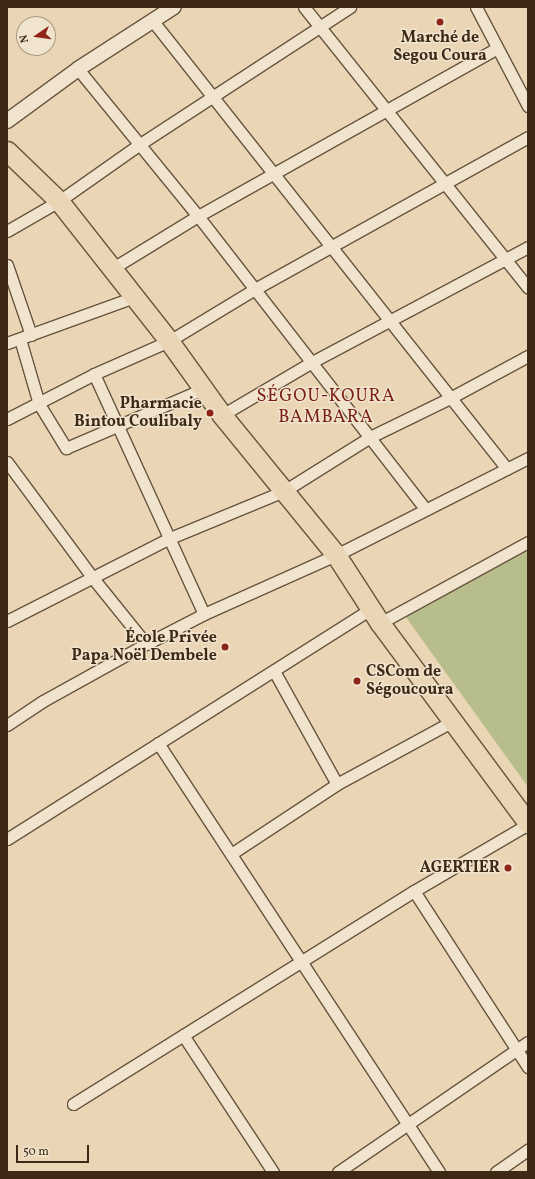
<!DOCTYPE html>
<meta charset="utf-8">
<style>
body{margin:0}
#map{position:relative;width:535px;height:1179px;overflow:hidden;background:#ead6b5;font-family:Vollkorn,serif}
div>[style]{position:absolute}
.green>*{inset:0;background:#b8bd8c}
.roads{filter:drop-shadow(1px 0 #68543e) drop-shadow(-1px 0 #68543e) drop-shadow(0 1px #68543e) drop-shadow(0 -1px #68543e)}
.minor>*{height:11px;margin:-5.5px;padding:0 5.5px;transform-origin:5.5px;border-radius:5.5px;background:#f1e4cf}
.tertiary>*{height:14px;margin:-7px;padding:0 7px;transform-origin:7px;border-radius:7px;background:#f1e4cf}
.trunk>*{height:19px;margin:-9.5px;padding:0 9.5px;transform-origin:9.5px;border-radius:9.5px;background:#ead6b5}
.dots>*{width:11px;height:11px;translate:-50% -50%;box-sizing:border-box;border:2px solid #f1e4cf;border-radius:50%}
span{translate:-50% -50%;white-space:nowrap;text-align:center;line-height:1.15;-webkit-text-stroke:3px #f1e4cf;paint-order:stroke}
.poi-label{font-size:16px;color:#3d2916;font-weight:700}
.right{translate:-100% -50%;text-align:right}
.left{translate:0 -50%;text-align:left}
.quarter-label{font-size:18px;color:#7a1f14;letter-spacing:1px}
.frame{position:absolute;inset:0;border:8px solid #3d2916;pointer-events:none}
.north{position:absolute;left:16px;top:16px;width:40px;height:40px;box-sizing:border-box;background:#f1e4cf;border:1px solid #a99985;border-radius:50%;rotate:257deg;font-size:11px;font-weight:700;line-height:16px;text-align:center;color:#3d2916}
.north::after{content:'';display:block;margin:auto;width:14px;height:18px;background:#8f2418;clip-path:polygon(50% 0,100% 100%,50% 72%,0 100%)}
.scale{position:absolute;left:16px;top:1145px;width:73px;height:18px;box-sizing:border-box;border:2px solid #3d2916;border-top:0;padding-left:5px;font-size:12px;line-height:14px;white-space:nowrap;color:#3d2916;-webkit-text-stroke:3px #f1e4cf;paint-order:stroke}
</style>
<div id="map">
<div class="green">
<div style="clip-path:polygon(528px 548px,528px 787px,403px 613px)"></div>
</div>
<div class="roads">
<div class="minor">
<div style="left:304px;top:7px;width:359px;rotate:51.4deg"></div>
<div style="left:476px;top:7px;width:112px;rotate:62.3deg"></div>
<div style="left:152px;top:20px;width:572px;rotate:51.67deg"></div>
<div style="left:78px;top:69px;width:190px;rotate:50.8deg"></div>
<div style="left:198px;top:216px;width:371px;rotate:52.2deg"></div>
<div style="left:7px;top:231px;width:60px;rotate:-30deg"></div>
<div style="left:59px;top:201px;width:99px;rotate:-35.1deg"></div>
<div style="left:140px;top:144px;width:251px;rotate:-33.1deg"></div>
<div style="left:7px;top:265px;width:74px;rotate:71.1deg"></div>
<div style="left:113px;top:268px;width:100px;rotate:-31.5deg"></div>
<div style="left:198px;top:216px;width:343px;rotate:-29.3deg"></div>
<div style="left:20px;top:339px;width:68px;rotate:73.7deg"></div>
<div style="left:39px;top:404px;width:52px;rotate:58.5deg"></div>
<div style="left:66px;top:448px;width:149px;rotate:-23.3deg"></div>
<div style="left:7px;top:343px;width:135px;rotate:-19.9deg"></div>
<div style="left:94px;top:374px;width:264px;rotate:65.4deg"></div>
<div style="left:222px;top:415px;width:104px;rotate:-30.5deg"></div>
<div style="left:312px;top:362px;width:245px;rotate:-28deg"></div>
<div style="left:7px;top:419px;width:98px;rotate:-27.3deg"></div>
<div style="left:94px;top:374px;width:82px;rotate:-23.7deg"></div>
<div style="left:169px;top:341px;width:100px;rotate:-31.2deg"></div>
<div style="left:255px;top:289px;width:312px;rotate:-29.1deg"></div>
<div style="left:7px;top:462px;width:143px;rotate:53.5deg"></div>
<div style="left:92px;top:577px;width:86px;rotate:51.1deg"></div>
<div style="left:7px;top:621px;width:183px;rotate:-27deg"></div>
<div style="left:170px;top:538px;width:123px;rotate:-22.4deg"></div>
<div style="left:284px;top:491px;width:102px;rotate:-32.1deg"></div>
<div style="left:370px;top:437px;width:89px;rotate:-26deg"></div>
<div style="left:450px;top:398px;width:89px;rotate:-28.3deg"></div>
<div style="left:380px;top:623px;width:169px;rotate:-28.7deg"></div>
<div style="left:274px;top:671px;width:129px;rotate:60.9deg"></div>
<div style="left:7px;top:725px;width:43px;rotate:-33.7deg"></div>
<div style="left:43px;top:701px;width:118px;rotate:-29deg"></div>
<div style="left:146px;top:644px;width:65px;rotate:-27.3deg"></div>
<div style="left:204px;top:614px;width:145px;rotate:-24.1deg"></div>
<div style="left:336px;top:555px;width:215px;rotate:-26.8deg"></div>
<div style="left:158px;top:743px;width:513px;rotate:56.77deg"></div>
<div style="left:7px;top:839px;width:431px;rotate:-32.3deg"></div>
<div style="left:231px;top:854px;width:127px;rotate:-33.4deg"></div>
<div style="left:337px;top:784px;width:132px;rotate:-28.5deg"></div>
<div style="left:414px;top:891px;width:210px;rotate:57.1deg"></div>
<div style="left:183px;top:1035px;width:164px;rotate:56.7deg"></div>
<div style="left:73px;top:1104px;width:402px;rotate:-32deg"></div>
<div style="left:414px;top:891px;width:132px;rotate:-30.4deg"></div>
<div style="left:338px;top:1172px;width:230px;rotate:-34.4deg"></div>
<div style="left:496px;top:1172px;width:39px;rotate:-35deg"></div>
</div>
<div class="tertiary">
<div style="left:7px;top:121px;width:88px;rotate:-36.2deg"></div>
<div style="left:78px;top:69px;width:114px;rotate:-32.9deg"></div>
</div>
<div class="trunk">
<div style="left:7px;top:151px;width:72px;rotate:43.9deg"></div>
<div style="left:59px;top:201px;width:178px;rotate:51.8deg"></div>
<div style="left:169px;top:341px;width:91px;rotate:54.4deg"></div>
<div style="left:222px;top:415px;width:181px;rotate:50.8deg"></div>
<div style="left:336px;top:555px;width:81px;rotate:57.1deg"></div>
<div style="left:380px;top:623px;width:249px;rotate:53.5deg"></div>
</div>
</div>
<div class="dots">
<div style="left:440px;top:22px;background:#8f2418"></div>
<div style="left:210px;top:413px;background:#8f2418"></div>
<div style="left:225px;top:647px;background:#8f2418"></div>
<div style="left:357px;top:681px;background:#8f2418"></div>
<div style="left:508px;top:868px;background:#8f2418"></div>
</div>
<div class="poi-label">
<span style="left:440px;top:47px">Marché de<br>Segou Coura</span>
<span class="right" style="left:202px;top:413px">Pharmacie<br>Bintou Coulibaly</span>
<span class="right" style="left:217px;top:647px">École Privée<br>Papa Noël Dembele</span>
<span class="left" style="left:366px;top:681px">CSCom de<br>Ségoucoura</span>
<span class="right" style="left:500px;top:868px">AGERTIER</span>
</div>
<div class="quarter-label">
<span style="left:326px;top:408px">SÉGOU-KOURA<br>BAMBARA</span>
</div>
<div class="frame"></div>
<div class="north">N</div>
<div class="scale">50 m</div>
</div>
